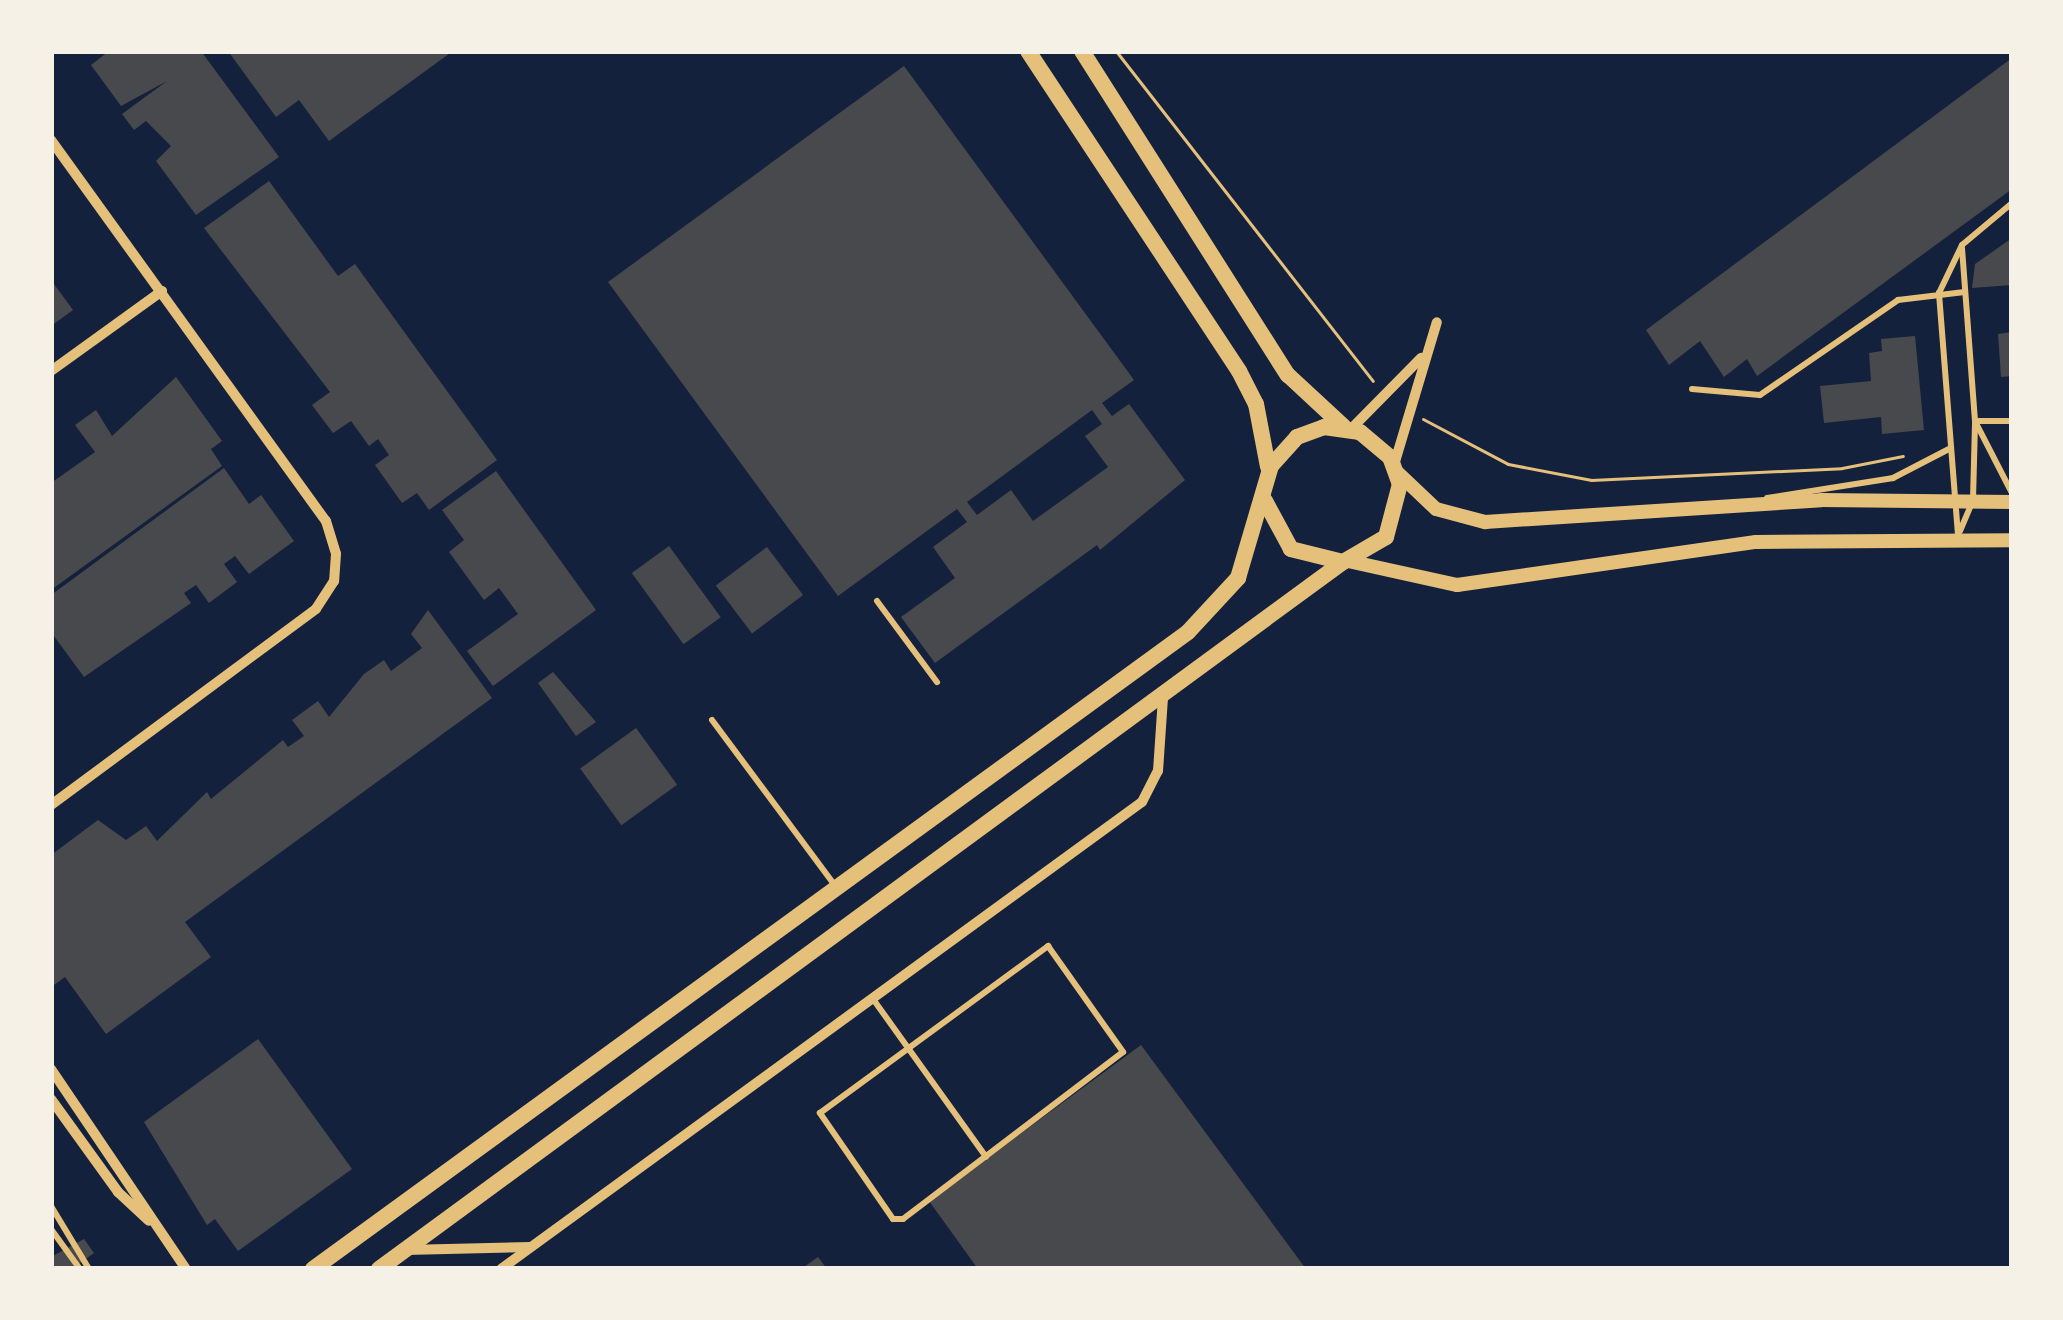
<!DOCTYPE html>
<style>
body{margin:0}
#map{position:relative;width:2063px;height:1320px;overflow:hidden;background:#14213d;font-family:"Noto Serif",serif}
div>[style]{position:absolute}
.building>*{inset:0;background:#48494c;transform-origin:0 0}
.path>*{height:3px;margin:-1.5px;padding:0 1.5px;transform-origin:1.5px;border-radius:1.5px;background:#e5c07b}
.service>*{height:6px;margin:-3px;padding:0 3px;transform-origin:3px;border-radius:3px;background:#e5c07b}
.minor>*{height:10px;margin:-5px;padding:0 5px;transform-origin:5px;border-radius:5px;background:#e5c07b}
.tertiary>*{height:14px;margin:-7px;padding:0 7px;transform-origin:7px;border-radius:7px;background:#e5c07b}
.primary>*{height:16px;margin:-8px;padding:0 8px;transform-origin:8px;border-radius:8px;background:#e5c07b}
span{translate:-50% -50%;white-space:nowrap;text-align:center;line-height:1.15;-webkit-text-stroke:12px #f6f1e7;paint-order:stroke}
.frame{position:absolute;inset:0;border:54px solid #f6f1e7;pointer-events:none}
</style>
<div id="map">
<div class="building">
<div style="clip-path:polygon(109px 51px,201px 51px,279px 157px,196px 215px,156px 161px,171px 146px,146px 121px,134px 130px,122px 114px,167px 81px,121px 106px,91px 65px)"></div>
<div style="clip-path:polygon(228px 51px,453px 51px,329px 141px,299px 100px,276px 117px)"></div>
<div style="clip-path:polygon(2012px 58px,2012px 189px,1757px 376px,1747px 359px,1724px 377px,1700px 341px,1669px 365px,1646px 330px)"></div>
<div style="clip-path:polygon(evenodd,904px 66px,1134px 380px,1102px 403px,1112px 416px,1129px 404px,1185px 480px,1100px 550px,1097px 545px,935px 663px,901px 617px,955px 578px,933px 547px,967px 522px,957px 509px,838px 596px,608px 282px,904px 66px,1092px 410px,1102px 424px,1085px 436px,1108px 467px,1033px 521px,1011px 490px,977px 515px,967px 502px,1092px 410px)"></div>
<div style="clip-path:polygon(269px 181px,338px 276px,355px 264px,497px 460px,429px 510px,417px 493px,402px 503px,375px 465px,389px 455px,378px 439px,369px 446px,351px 421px,333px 433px,312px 405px,330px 392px,204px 228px)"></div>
<div style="clip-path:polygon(2012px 238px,2012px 285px,1972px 288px,1975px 264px)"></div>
<div style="clip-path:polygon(51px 280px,73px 310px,51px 326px)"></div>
<div style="clip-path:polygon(2012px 332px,2012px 376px,2001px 377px,1998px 334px)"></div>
<div style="clip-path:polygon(1915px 336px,1924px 430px,1882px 434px,1881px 417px,1824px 423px,1820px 386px,1871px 381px,1869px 353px,1882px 351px,1881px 339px)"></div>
<div style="clip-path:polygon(176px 377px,222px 441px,211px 449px,222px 466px,51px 590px,51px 483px,95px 452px,75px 425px,96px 410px,112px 436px)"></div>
<div style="clip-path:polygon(224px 468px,249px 504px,261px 495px,294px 541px,249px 574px,235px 556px,224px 564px,237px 582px,209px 603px,196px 585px,184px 593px,191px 603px,84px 677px,51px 632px,51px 595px)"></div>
<div style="clip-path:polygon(496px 471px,596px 610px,493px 686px,467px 651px,518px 614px,499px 588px,484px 600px,449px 552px,464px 540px,442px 510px)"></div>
<div style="left:669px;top:546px;width:88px;height:46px;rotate:54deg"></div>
<div style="left:767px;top:547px;width:60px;height:64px;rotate:53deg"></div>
<div style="clip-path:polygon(428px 610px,492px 698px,185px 922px,211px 957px,106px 1034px,65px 977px,51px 987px,51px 855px,98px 820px,126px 840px,146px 826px,157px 841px,207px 792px,211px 799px,283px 740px,288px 747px,304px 736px,292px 720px,318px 701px,329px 717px,364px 674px,384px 660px,391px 671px,422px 648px,411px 634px)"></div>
<div style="clip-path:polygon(553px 672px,596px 722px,576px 736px,538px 683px)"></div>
<div style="left:636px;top:728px;width:70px;height:69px;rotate:54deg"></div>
<div style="clip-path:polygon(258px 1039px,352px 1169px,238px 1251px,215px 1219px,207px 1225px,144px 1122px)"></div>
<div style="clip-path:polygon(1141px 1045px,1306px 1269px,978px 1269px,929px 1201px)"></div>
<div style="clip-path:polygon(84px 1239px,94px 1253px,72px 1269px,51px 1269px,51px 1257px)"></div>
<div style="clip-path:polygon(818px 1257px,827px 1269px,801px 1269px)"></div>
</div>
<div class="path">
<div style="left:1116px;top:51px;width:418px;rotate:52.1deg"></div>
<div style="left:1423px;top:419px;width:96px;rotate:27.9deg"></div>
<div style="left:1508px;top:464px;width:85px;rotate:10.9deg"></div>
<div style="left:1591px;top:480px;width:251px;rotate:-2.7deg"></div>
<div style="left:1842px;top:468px;width:62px;rotate:-11.1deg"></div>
</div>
<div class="service">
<div style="left:1692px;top:389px;width:68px;rotate:5deg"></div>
<div style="left:1760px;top:395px;width:168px;rotate:-34.5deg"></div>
<div style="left:1898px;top:300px;width:67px;rotate:-6.8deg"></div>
<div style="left:1975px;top:421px;width:37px"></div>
<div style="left:1977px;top:425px;width:76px;rotate:62.8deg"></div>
<div style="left:1767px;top:498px;width:128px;rotate:-9deg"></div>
<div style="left:1893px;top:478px;width:63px;rotate:-27.4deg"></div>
<div style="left:1960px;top:531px;width:34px;rotate:-67deg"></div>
<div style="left:1973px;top:500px;width:79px;rotate:-88.5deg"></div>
<div style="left:1975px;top:421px;width:173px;rotate:-94.3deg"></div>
<div style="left:1958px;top:535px;width:243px;rotate:-94.5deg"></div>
<div style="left:1939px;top:293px;width:53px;rotate:-64.4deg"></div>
<div style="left:1962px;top:245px;width:65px;rotate:-40deg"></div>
<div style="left:877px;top:601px;width:101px;rotate:53.5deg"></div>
<div style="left:712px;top:720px;width:204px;rotate:53.4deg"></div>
<div style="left:1048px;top:946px;width:130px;rotate:54.7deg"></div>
<div style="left:1123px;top:1052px;width:276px;rotate:142.8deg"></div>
<div style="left:903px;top:1219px;width:10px;rotate:180deg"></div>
<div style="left:893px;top:1219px;width:129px;rotate:-124.6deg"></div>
<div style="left:820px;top:1113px;width:283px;rotate:-36.2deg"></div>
<div style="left:873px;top:999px;width:194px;rotate:54.4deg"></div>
<div style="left:51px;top:1206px;width:74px;rotate:58.9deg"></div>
<div style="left:51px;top:1229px;width:49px;rotate:54.1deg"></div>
</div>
<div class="minor">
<div style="left:51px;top:140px;width:470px;rotate:54.2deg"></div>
<div style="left:326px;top:521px;width:34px;rotate:73deg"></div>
<div style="left:336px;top:554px;width:27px;rotate:94deg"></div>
<div style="left:334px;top:581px;width:33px;rotate:123deg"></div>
<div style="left:316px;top:609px;width:330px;rotate:143.5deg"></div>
<div style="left:51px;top:371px;width:137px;rotate:-35.8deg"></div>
<div style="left:1351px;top:429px;width:100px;rotate:-45.4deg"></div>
<div style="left:1394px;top:465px;width:149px;rotate:-73.3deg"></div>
<div style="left:51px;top:1069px;width:241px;rotate:56deg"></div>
<div style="left:51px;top:1099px;width:115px;rotate:54.2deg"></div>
<div style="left:118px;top:1192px;width:42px;rotate:43.1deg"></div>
<div style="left:405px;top:1250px;width:125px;rotate:-1.4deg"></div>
<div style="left:501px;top:1269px;width:793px;rotate:-36.08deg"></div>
<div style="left:1142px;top:802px;width:35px;rotate:-63deg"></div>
<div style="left:1158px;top:771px;width:74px;rotate:-86.1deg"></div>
</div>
<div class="tertiary">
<div style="left:1398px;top:473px;width:52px;rotate:43.5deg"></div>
<div style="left:1436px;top:509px;width:51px;rotate:14.9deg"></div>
<div style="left:1485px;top:522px;width:337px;rotate:-3.7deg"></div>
<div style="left:1821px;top:500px;width:191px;rotate:0.6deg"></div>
<div style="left:1348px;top:561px;width:112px;rotate:12.4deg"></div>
<div style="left:1457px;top:585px;width:302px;rotate:-8.2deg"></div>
<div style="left:1756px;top:542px;width:256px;rotate:-0.4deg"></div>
</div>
<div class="primary">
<div style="left:1028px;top:51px;width:383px;rotate:56.6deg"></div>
<div style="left:1239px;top:371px;width:37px;rotate:63deg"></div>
<div style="left:1256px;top:404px;width:64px;rotate:79.2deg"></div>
<div style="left:1082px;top:51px;width:384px;rotate:57.6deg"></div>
<div style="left:1288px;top:375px;width:76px;rotate:42.9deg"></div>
<div style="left:313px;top:1269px;width:1082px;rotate:-36.05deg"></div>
<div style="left:1188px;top:632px;width:74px;rotate:-47.2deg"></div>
<div style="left:1238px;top:578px;width:117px;rotate:-73.6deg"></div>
<div style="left:1271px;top:466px;width:39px;rotate:-48deg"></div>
<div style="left:1297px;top:437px;width:29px;rotate:-20deg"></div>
<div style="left:1324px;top:427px;width:36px;rotate:8deg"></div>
<div style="left:1360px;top:432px;width:39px;rotate:40deg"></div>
<div style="left:1390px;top:457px;width:29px;rotate:70deg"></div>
<div style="left:1400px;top:484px;width:55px;rotate:104.8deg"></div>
<div style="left:1386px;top:537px;width:50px;rotate:149.8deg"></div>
<div style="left:1343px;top:562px;width:54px;rotate:-166deg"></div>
<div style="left:1291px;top:549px;width:55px;rotate:-118.4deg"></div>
<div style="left:379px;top:1269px;width:1195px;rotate:-36.26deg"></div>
</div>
<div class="frame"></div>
</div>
